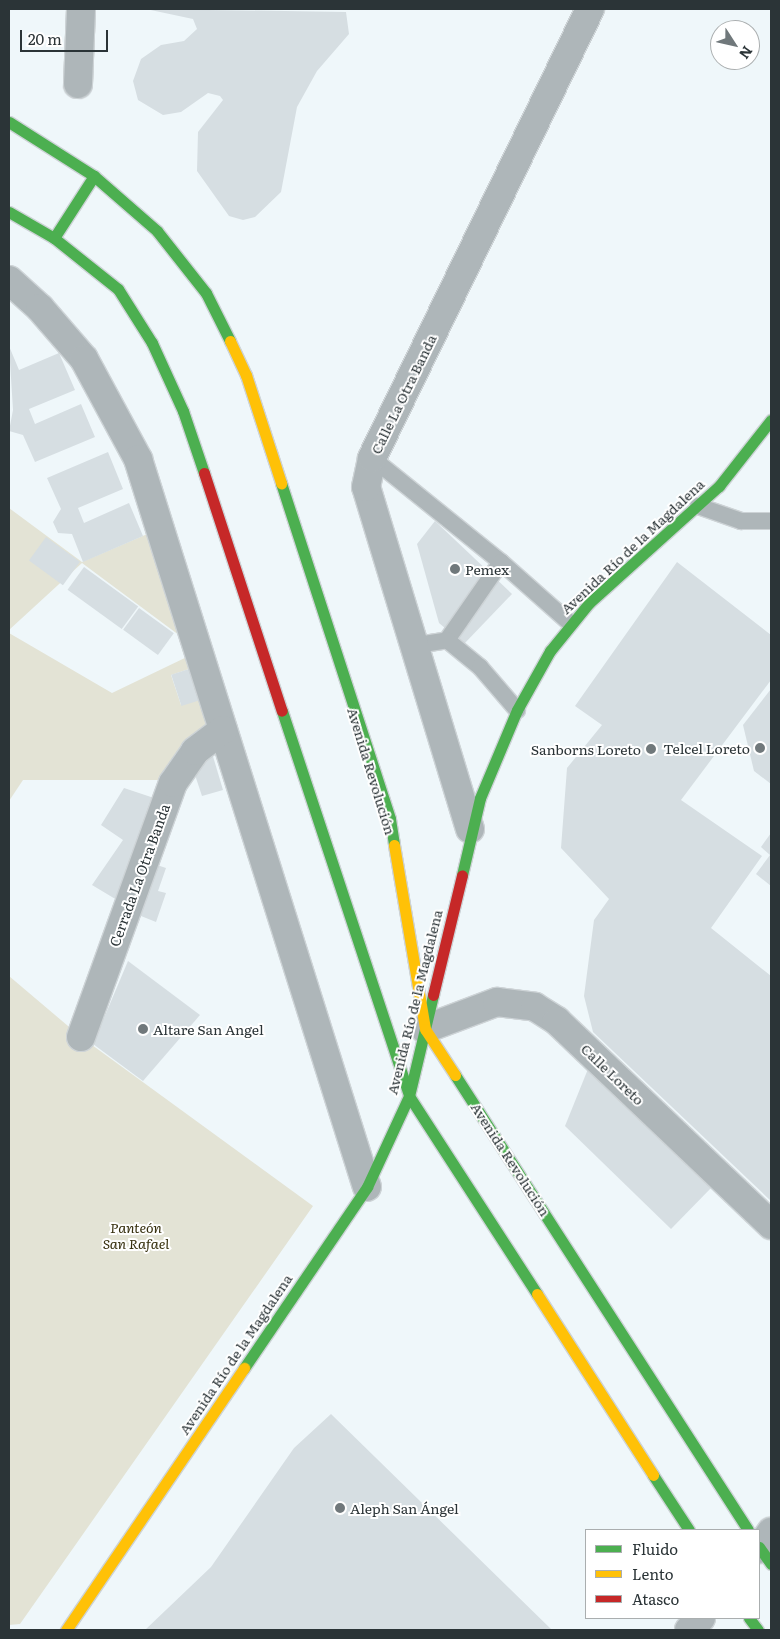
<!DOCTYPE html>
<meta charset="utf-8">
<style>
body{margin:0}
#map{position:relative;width:780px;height:1639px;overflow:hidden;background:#eff7fa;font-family:Literata,serif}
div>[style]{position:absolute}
.green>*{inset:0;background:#e3e3d5}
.building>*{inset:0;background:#d6dee2;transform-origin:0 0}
.roads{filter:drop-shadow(1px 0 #cdd3d6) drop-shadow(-1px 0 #cdd3d6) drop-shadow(0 1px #cdd3d6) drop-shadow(0 -1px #cdd3d6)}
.lane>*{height:16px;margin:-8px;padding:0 8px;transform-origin:8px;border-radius:8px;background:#aeb6b9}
.street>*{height:28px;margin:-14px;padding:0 14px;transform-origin:14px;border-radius:14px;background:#aeb6b9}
.fast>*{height:11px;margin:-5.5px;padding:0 5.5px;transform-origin:5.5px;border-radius:5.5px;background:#4caf50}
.slow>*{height:11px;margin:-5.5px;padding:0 5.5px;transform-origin:5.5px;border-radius:5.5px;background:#ffc107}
.jam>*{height:11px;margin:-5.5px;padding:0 5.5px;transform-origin:5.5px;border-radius:5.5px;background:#c62828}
.dots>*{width:14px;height:14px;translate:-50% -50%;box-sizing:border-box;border:2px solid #fff;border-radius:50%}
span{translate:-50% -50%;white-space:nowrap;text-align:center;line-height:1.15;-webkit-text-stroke:4px #fff;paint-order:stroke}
.street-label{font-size:14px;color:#2b3437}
.poi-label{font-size:14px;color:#2b3437}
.left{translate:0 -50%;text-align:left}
.right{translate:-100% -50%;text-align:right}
.park-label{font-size:14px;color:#352e0c;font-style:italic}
.frame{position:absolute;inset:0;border:10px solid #2b3437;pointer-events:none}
.legend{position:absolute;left:585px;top:1529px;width:175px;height:90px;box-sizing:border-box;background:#fff;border:1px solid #aaaeaf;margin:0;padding:6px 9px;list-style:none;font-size:15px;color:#2b3437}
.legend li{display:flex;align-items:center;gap:10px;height:25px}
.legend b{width:25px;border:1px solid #aaaeaf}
.north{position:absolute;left:710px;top:20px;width:50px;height:50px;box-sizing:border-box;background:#fff;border:1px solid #aaaeaf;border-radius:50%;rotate:125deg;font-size:14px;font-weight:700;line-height:20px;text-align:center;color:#2b3437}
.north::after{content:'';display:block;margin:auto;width:18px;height:22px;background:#70787b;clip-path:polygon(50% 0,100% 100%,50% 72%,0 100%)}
.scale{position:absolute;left:20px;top:30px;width:88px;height:22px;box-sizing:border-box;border:2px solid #2b3437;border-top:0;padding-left:6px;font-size:15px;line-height:18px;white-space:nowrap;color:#2b3437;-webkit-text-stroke:4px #fff;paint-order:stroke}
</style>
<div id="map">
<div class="green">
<div style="clip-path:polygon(9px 508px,82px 562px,152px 532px,187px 641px,82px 563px,9px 630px)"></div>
<div style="clip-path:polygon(9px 633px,112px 693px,191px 655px,195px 667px,171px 675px,181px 705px,205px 698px,213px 725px,167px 780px,23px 780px,9px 801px)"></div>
<div style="clip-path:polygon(9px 976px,81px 1037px,313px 1206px,20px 1624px,9px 1625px)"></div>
</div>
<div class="building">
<div style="clip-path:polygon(146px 9px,346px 12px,349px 34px,317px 71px,297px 107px,281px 192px,255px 217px,243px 220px,229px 216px,197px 171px,198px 132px,223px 100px,220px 96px,208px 93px,181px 112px,163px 115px,138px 100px,133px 81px,141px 59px,161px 45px,184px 41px,197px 29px,193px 19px)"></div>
<div style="clip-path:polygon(9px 346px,19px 370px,59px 353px,75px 390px,29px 409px,35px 424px,81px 404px,95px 437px,35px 462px,23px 435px,9px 431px,13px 410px)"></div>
<div style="clip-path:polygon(108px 452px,123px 489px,78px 508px,84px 523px,129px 503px,143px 536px,83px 562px,72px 534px,58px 533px,53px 522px,61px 509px,47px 478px)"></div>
<div style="clip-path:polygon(435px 521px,512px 594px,464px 644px,439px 623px,417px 544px)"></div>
<div style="left:46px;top:537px;width:42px;height:29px;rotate:36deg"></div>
<div style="clip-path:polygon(677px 562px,771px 635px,771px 680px,681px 800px,762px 856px,711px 928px,771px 976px,771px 1201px,593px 1032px,584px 996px,594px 920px,609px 899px,561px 848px,567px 768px,602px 725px,575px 706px)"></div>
<div style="left:84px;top:567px;width:67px;height:28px;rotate:36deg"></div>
<div style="left:139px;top:608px;width:43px;height:27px;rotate:36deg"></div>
<div style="left:195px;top:667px;width:33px;height:25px;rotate:72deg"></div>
<div style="clip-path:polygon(771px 689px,771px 784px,754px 771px,743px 725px)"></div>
<div style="clip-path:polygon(212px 753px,223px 790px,202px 796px,192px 766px)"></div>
<div style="clip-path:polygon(124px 788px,160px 800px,122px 903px,92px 885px,123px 840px,101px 825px)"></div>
<div style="clip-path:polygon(771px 833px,771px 886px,756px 874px,770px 855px,761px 847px)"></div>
<div style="clip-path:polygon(148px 862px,166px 868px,158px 891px,166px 893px,156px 922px,136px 914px)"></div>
<div style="clip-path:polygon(128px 961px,200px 1015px,143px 1081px,93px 1044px)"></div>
<div style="clip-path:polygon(588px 1069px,712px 1187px,671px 1229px,565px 1126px)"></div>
<div style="clip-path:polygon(331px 1414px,552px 1630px,145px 1630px,211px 1567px,294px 1448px)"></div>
</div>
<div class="roads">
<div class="lane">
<div style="left:372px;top:458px;width:166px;rotate:38.9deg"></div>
<div style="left:501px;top:562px;width:95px;rotate:124.7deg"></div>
<div style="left:698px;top:506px;width:46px;rotate:19.2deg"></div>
<div style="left:741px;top:521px;width:30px"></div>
<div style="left:501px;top:562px;width:92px;rotate:41.5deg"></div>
<div style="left:411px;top:646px;width:36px;rotate:-9deg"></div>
<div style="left:447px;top:640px;width:43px;rotate:39.3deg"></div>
<div style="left:480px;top:667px;width:57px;rotate:49.3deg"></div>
</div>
<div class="street">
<div style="left:78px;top:84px;width:75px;rotate:-87.7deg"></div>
<div style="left:9px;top:280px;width:42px;rotate:42.1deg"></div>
<div style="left:40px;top:308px;width:67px;rotate:49.2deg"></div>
<div style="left:84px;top:359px;width:114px;rotate:61.6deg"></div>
<div style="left:138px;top:459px;width:763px;rotate:72.54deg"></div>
<div style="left:470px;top:829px;width:357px;rotate:-106.9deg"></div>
<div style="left:366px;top:487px;width:30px;rotate:-78deg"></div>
<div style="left:372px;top:458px;width:499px;rotate:-64.1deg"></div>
<div style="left:425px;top:1029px;width:77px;rotate:-20.6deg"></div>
<div style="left:497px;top:1002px;width:38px;rotate:7deg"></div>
<div style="left:535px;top:1007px;width:26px;rotate:32deg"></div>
<div style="left:557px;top:1021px;width:296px;rotate:43.6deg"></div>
<div style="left:81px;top:1037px;width:270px;rotate:-70.1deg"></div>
<div style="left:173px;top:783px;width:39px;rotate:-55deg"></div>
<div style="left:195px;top:751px;width:35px;rotate:-37deg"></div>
<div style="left:759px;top:1549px;width:21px;rotate:-55deg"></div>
<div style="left:689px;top:1630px;width:17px;rotate:-45deg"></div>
</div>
<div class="fast">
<div style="left:9px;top:122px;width:101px;rotate:32.4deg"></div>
<div style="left:94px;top:176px;width:84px;rotate:41.1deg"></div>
<div style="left:157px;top:231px;width:79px;rotate:51.7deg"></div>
<div style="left:206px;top:293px;width:54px;rotate:63.4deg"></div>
<div style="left:9px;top:212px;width:52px;rotate:30deg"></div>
<div style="left:54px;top:238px;width:82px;rotate:38.6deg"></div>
<div style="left:118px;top:289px;width:64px;rotate:57.8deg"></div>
<div style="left:152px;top:343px;width:75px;rotate:65.5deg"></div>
<div style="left:183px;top:411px;width:65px;rotate:71.3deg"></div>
<div style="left:54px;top:238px;width:74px;rotate:-57.2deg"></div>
<div style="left:281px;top:483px;width:353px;rotate:72deg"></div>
<div style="left:390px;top:819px;width:26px;rotate:81deg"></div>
<div style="left:282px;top:711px;width:405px;rotate:71.7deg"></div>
<div style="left:409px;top:1096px;width:236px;rotate:57.1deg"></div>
<div style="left:462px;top:875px;width:79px;rotate:-76.8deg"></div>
<div style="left:480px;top:798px;width:95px;rotate:-67.2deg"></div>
<div style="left:517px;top:710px;width:68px;rotate:-60.8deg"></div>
<div style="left:550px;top:651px;width:62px;rotate:-50.9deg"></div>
<div style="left:589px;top:603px;width:175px;rotate:-42deg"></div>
<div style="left:719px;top:486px;width:84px;rotate:-51.8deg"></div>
<div style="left:455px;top:1075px;width:541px;rotate:57.22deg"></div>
<div style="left:244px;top:1368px;width:219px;rotate:-55.8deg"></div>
<div style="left:367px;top:1187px;width:100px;rotate:-65.2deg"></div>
<div style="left:409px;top:1096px;width:104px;rotate:-76.6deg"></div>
<div style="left:653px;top:1475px;width:66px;rotate:56.8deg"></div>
<div style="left:759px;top:1547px;width:21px;rotate:55deg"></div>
<div style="left:749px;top:1618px;width:15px;rotate:53deg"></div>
</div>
<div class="slow">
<div style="left:230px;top:341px;width:38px;rotate:65deg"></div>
<div style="left:246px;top:375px;width:114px;rotate:72deg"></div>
<div style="left:394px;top:845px;width:187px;rotate:80.4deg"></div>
<div style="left:425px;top:1029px;width:55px;rotate:56.9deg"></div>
<div style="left:537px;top:1294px;width:215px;rotate:57.3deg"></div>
<div style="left:66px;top:1630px;width:317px;rotate:-55.8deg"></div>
</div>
<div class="jam">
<div style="left:204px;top:473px;width:250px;rotate:71.9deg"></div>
<div style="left:433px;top:995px;width:123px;rotate:-76.4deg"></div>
</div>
</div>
<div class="dots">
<div style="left:455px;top:569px;background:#70787b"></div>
<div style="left:760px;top:748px;background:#70787b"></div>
<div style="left:651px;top:749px;background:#70787b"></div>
<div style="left:143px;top:1029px;background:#70787b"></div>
<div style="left:340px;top:1508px;background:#70787b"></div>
</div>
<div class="street-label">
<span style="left:403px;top:394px;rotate:-64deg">Calle La Otra Banda</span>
<span style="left:632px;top:546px;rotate:-43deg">Avenida Río de la Magdalena</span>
<span style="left:372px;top:771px;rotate:73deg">Avenida Revolución</span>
<span style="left:139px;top:875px;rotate:-70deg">Cerrada La Otra Banda</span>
<span style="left:414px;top:1002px;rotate:-76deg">Avenida Río de la Magdalena</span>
<span style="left:613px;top:1074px;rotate:44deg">Calle Loreto</span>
<span style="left:511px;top:1159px;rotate:57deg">Avenida Revolución</span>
<span style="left:235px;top:1354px;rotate:-56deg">Avenida Río de la Magdalena</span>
</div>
<div class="poi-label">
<span class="left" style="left:465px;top:569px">Pemex</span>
<span class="right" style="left:750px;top:748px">Telcel Loreto</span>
<span class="right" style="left:641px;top:749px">Sanborns Loreto</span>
<span class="left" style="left:153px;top:1029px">Altare San Angel</span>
<span class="left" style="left:350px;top:1508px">Aleph San Ángel</span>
</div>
<div class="park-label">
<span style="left:136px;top:1235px">Panteón<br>San Rafael</span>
</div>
<div class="frame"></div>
<ul class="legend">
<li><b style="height:6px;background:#4caf50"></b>Fluido</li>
<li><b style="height:6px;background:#ffc107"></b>Lento</li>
<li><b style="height:6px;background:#c62828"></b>Atasco</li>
</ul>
<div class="north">N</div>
<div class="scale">20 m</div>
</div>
